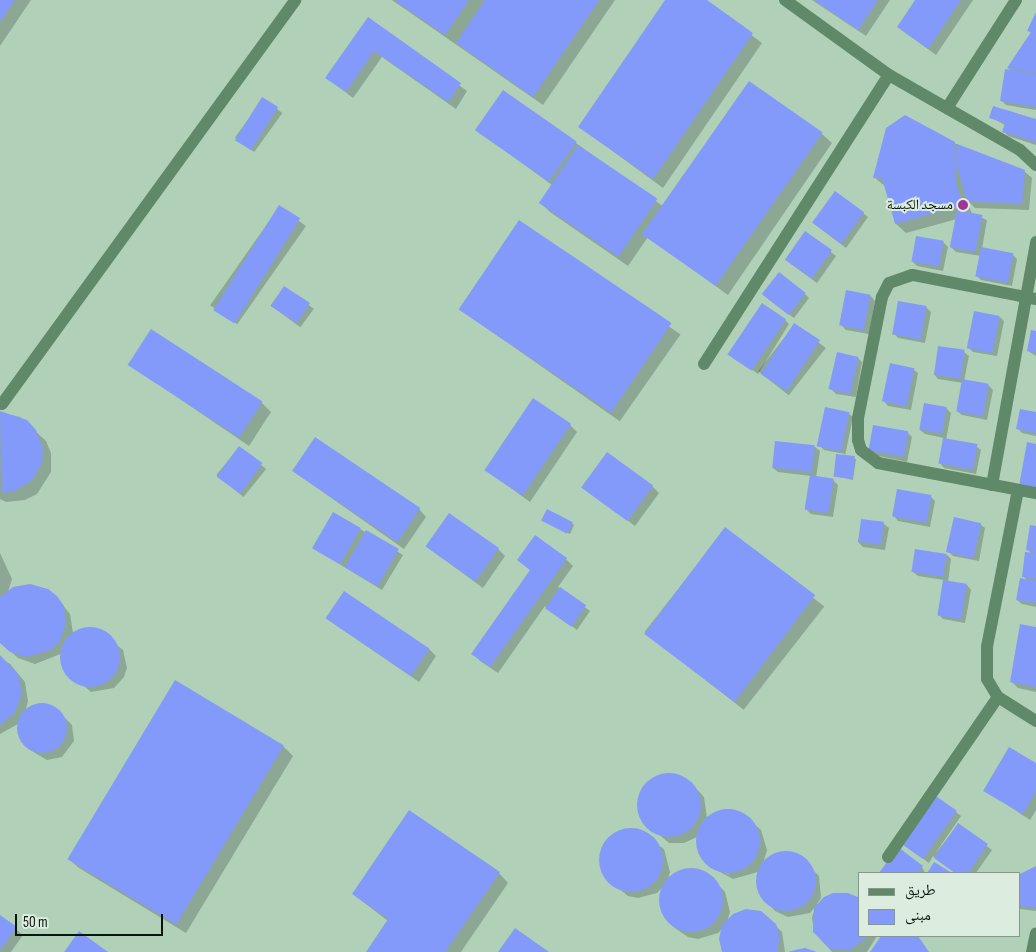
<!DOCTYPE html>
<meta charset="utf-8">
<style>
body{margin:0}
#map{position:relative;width:1036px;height:952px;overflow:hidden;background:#b0d1b8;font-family:"Sofia Sans Condensed","Noto Naskh Arabic",sans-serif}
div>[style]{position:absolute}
.shadow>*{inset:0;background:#0003;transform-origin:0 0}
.building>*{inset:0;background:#849afb;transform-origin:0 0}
.round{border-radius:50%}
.minor>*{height:12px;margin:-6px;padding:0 6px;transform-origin:6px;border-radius:6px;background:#60896a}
.dots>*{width:14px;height:14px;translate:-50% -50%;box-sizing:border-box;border:2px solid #dcede0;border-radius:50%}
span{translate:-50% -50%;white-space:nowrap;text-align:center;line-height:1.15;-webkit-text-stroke:4px #dcede0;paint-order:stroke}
.poi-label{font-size:14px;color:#0a160d}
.right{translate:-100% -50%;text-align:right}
.legend{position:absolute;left:858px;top:872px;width:162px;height:65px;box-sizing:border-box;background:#dcede0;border:1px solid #88978c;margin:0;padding:6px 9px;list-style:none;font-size:15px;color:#0a160d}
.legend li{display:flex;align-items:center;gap:10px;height:25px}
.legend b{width:25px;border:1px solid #88978c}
.scale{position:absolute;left:15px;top:914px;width:148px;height:22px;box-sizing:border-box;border:2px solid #0a160d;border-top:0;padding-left:6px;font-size:15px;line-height:18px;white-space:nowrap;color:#0a160d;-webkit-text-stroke:4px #dcede0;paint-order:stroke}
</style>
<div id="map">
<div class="shadow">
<div style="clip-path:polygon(0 0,31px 0,0 46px)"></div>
<div style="clip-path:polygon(392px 0,615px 0,543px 105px)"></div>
<div style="clip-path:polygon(667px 0,704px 0,762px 43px,663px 188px,580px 127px)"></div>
<div style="clip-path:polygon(812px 0,890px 0,866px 36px)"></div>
<div style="clip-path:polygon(917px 0,973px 0,936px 55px,898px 27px)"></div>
<div style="clip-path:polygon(1036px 14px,1036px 110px,1006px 105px,1001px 100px,1012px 71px,1008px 68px,1031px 33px,1029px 31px)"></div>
<div style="clip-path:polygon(368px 19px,467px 91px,456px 109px,382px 57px,353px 98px,327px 78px)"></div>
<div style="left:263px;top:99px;width:24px;height:48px;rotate:36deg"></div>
<div style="clip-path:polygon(990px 117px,1036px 121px,1036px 145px,1008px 136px,1004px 131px,1005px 125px)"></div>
<div style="clip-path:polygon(887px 129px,954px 143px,1024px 171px,1032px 178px,1029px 210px,975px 208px,967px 200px,972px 214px,987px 220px,982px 249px,1012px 254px,1017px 259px,1012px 286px,981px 280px,977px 276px,981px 256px,956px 252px,951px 247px,957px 219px,906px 233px,896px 224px,886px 187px,875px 178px)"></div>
<div style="clip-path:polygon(477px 130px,576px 143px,664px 207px,822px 134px,832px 143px,728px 295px,648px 237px,628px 266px,550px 212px,541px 203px,552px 185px)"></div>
<div style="left:279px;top:207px;width:33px;height:120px;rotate:35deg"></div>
<div style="clip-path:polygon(863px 213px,868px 217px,846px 248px,813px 223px)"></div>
<div style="left:520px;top:222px;width:196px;height:106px;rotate:35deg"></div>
<div style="clip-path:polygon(805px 233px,836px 256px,817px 283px,791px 264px)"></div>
<div style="clip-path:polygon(943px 242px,948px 247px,943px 271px,917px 266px,913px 262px)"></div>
<div style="left:284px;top:287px;width:37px;height:23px;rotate:36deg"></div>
<div style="clip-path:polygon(805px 294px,809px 298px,794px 318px,768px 299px)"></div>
<div style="clip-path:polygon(871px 296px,875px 301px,869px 334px,846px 330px,841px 325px)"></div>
<div style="clip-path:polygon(926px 307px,931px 312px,925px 343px,898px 338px,894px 333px)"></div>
<div style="clip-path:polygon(1000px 317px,1004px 321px,997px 356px,973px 352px,968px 347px)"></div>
<div style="clip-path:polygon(785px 320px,789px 324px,758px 374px,731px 355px)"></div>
<div style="left:795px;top:324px;width:39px;height:60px;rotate:38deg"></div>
<div style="clip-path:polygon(151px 331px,262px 403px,271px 412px,249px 446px,130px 365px)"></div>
<div style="clip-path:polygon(1036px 332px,1036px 356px,1028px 351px)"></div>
<div style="clip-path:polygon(964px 352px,969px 356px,964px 381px,988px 385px,993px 390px,987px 420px,962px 415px,957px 411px,963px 383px,938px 379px,934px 374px)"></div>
<div style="clip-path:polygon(858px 358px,862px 362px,856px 397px,836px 394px,831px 389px)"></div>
<div style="clip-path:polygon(913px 369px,918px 373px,911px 410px,888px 406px,884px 401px)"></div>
<div style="clip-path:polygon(946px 408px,951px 413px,946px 440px,976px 446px,981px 450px,976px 474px,944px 468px,940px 463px,944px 438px,925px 434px,920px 430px)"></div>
<div style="clip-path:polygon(0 413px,20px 417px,46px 441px,51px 453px,51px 472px,37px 494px,25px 500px,6px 502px,0 499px)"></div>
<div style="clip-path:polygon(848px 413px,853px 417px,845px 456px,856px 459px,853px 480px,835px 476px,845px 454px,824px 450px,819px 445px)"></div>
<div style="clip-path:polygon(1036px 414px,1036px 436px,1022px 433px,1018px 429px)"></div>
<div style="clip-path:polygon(570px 425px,577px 432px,530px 502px,486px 470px)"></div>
<div style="clip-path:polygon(907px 432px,912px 437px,907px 462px,874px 455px,870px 451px)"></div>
<div style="clip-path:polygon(776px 442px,815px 447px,820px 451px,816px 478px,833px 480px,838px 485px,833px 517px,811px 514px,806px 509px,811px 476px,778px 472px,773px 468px)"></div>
<div style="left:239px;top:447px;width:35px;height:36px;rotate:39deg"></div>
<div style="clip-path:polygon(293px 471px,419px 509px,426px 517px,404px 549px)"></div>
<div style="clip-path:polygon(652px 486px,659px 493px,635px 526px,584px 488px)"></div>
<div style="clip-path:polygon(930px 496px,935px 501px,930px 527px,898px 521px,894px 516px)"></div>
<div style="clip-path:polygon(543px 520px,572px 523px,574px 525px,570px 534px)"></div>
<div style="clip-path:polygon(862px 520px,884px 524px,889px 528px,885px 550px,863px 547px,858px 542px)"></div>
<div style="clip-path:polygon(980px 524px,985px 528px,979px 561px,953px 556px,949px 552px)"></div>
<div style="clip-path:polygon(1036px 528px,1036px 607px,1022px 604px,1017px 600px,1027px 580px,1023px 576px,1032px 554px,1028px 550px)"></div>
<div style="clip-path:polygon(360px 529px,403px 555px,382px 590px,313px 548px)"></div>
<div style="left:725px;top:529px;width:126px;height:131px;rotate:38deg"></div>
<div style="clip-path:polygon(427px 547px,498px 549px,505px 556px,483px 588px)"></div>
<div style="clip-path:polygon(0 553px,12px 579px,8px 592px,56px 597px,70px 614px,73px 633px,97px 629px,123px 650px,127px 668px,124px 677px,114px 688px,91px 692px,65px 670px,63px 653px,35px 664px,18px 658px,9px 650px,0 639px)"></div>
<div style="clip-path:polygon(947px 555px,951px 559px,948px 582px,967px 585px,971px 590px,965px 623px,943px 619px,938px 614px,944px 580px,918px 576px,913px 572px)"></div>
<div style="clip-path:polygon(566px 559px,573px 566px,558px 587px,590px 611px,577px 630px,545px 606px,498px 673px,480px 661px,473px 653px,531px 571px,519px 560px)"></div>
<div style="clip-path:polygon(327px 619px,429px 649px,436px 656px,419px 682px)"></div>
<div style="clip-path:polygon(1036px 629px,1036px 692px,1018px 688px,1011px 681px)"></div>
<div style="clip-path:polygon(0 658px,10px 664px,25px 682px,28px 701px,26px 709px,47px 705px,55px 708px,72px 725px,74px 741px,62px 757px,47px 760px,30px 750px,23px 743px,18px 724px,0 734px)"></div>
<div style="clip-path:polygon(176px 681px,283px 746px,293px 756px,186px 933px,79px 868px,69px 859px)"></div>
<div style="clip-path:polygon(1036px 764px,1036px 810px,1030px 820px,985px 790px)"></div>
<div style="clip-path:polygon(661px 775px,676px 775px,690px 782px,704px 797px,707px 818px,725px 810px,735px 811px,753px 823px,761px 830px,767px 850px,762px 867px,770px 857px,794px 854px,811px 868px,819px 876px,821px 898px,817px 904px,860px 936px,877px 936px,867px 952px,832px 952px,814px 932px,812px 917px,816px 906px,810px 913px,788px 917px,775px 911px,761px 896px,757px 882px,758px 872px,733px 879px,709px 866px,731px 875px,703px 860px,697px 837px,684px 843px,669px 843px,650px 827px,642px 820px,638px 801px,644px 787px)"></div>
<div style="clip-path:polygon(956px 812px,961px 816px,935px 854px,958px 825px,992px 850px,976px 873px,955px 873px,933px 856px,929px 863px,902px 843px)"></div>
<div style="clip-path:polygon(635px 829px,664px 849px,670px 872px,667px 882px,657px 893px,638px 898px,628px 896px,607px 879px,600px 855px,603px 845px,614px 834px)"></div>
<div style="clip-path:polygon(898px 849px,922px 867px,925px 873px,881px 873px)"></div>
<div style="clip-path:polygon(1036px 868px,1036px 911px,1020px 909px,1020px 875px)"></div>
<div style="clip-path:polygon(696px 870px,710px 876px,725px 892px,730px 912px,727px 922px,775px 925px,782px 932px,785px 952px,724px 952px,722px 929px,718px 933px,698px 939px,688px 937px,675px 928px,661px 906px,660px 896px,673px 876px)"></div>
<div style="clip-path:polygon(499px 873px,508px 883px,461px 952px,367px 952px,388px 921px,353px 894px)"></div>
<div style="clip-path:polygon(0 916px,23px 935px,11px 952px,0 952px)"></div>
</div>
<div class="building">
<div style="clip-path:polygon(0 0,15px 0,0 22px)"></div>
<div style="clip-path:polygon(394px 0,469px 0,445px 35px)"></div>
<div style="clip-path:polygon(485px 0,599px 0,533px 97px,456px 43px)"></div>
<div style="clip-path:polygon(665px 0,707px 0,753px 33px,653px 179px,578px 127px)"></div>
<div style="clip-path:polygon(814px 0,878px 0,858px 30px)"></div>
<div style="clip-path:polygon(915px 0,961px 0,928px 49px,897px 27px)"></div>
<div style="clip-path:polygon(1036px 12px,1036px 73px,1007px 68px,1031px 32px,1027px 31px)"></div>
<div style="clip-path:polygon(368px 17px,461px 83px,448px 102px,374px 51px,346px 92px,325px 78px)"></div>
<div style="clip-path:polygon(1005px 69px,1036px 74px,1036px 107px,1000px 101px)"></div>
<div style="left:749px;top:81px;width:90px;height:187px;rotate:35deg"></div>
<div style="left:503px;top:90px;width:90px;height:49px;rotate:35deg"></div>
<div style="left:262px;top:97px;width:19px;height:51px;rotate:32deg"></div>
<div style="clip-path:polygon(993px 106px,1036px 119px,1036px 142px,1002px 132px,1005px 123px,989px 118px)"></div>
<div style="clip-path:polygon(905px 115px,955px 142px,956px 183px,963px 205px,895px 224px,882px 178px,873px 178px,886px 128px)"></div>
<div style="clip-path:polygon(957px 144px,1025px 170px,1022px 204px,967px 201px,956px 164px)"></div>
<div style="left:578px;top:145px;width:96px;height:70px;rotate:34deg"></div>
<div style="left:835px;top:191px;width:36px;height:39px;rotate:36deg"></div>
<div style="left:279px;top:205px;width:25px;height:124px;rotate:32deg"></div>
<div style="left:957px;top:210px;width:26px;height:38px;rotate:11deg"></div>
<div style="left:519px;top:220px;width:184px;height:108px;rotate:34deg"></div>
<div style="left:805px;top:231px;width:33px;height:35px;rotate:35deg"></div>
<div style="left:916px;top:236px;width:28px;height:26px;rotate:10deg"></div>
<div style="left:981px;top:247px;width:33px;height:30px;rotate:11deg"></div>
<div style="left:779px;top:272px;width:34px;height:28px;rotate:38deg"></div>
<div style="left:284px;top:286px;width:31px;height:24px;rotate:33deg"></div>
<div style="left:846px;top:290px;width:25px;height:36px;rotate:11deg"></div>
<div style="left:898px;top:301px;width:29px;height:34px;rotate:10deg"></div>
<div style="left:762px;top:303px;width:29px;height:62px;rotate:34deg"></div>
<div style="left:974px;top:311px;width:26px;height:38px;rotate:11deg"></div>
<div style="left:794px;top:323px;width:31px;height:61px;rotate:33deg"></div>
<div style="left:151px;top:329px;width:133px;height:43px;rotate:33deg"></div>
<div style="clip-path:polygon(1031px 330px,1036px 331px,1036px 353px,1027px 351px)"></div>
<div style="left:938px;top:346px;width:27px;height:29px;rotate:8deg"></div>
<div style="left:837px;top:352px;width:22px;height:38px;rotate:13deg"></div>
<div style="left:890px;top:363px;width:25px;height:39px;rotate:12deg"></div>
<div style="left:962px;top:379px;width:27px;height:33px;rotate:10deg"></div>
<div style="left:533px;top:398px;width:46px;height:87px;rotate:34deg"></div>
<div style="left:924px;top:403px;width:23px;height:27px;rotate:10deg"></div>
<div style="left:825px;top:407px;width:25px;height:40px;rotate:12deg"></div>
<div style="clip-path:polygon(1020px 409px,1036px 412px,1036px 433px,1016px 429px)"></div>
<div style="clip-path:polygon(0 411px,27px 420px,36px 430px,43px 449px,42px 463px,32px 480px,15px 491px,2px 493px)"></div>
<div style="left:873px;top:425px;width:36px;height:26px;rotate:10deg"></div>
<div style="left:315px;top:437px;width:127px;height:41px;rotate:34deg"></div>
<div style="left:943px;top:438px;width:35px;height:26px;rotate:10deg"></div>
<div style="left:775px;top:441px;width:40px;height:27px;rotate:6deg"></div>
<div style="clip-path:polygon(1027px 442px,1036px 444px,1036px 489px,1019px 486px)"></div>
<div style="left:239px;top:446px;width:29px;height:38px;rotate:36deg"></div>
<div style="left:607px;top:452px;width:57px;height:44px;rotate:36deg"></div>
<div style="left:836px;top:454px;width:19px;height:23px;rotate:6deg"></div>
<div style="left:810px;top:475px;width:24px;height:35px;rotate:9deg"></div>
<div style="left:897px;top:489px;width:35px;height:28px;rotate:10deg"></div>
<div style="left:547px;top:509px;width:29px;height:13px;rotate:27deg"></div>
<div style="left:333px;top:512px;width:32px;height:42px;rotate:30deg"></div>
<div style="left:449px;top:513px;width:61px;height:41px;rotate:35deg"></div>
<div style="left:954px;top:517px;width:28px;height:36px;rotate:13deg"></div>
<div style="left:861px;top:519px;width:23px;height:23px;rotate:7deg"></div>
<div style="clip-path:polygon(1030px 525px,1036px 526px,1036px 552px,1026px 550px)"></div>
<div style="left:725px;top:527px;width:113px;height:134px;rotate:37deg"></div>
<div style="left:366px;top:530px;width:38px;height:43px;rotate:30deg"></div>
<div style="clip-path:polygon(535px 535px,567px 558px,490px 667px,471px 654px,530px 570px,517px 560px)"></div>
<div style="left:915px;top:549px;width:32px;height:23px;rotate:9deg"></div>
<div style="clip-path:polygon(1025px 552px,1036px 553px,1036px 579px,1022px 577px)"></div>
<div style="clip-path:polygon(1020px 578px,1036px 581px,1036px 603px,1016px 600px)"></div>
<div style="left:943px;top:580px;width:24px;height:36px;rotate:9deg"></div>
<div style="clip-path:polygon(30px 584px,48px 589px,57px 596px,64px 606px,66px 624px,60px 641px,51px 650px,27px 657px,10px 652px,0 643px,0 597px,13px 587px)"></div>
<div style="left:560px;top:587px;width:32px;height:26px;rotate:35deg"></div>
<div style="left:344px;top:591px;width:103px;height:33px;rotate:34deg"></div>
<div style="clip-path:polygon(1020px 624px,1036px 627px,1036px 687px,1010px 682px)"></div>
<div class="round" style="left:60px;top:627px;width:60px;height:60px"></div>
<div style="clip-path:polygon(0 655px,18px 674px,22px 693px,15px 712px,0 725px)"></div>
<div style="left:175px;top:680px;width:127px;height:209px;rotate:31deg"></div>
<div class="round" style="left:17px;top:703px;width:50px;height:50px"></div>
<div style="clip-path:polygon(1009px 747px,1036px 763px,1036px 791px,1023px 814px,983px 791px)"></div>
<div class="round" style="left:637px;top:773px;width:64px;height:64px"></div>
<div style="left:933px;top:794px;width:29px;height:59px;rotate:35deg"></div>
<div class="round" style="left:696px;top:809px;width:64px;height:64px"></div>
<div style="clip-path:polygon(409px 810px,500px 872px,445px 952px,366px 952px,388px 919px,352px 894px)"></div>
<div style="clip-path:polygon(958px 823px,988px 844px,968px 873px,955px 873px,934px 858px)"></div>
<div class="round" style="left:599px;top:828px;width:64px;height:64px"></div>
<div style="clip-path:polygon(898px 847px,923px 866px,917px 873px,879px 873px)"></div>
<div class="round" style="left:756px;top:851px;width:60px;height:60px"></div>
<div style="clip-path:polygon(934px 862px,952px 873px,927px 873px)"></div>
<div style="clip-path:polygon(1036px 866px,1036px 908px,1020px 906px,1020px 874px)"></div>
<div class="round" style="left:659px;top:868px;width:64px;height:64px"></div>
<div style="clip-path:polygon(833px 893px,848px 893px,860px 898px,860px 936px,868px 936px,850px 950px,830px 949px,813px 932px,814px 908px,824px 897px)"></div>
<div style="clip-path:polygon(746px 909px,761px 911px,776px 924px,780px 937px,777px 952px,722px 952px,719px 939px,722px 925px,733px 914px)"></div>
<div style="clip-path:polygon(0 915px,17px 927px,0 950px)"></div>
<div style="clip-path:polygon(515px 928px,549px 952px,498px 952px)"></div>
<div style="clip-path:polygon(79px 931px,108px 952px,64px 952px)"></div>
<div style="clip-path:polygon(881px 936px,918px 936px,929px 952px,870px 952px)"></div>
<div style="clip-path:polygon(805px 948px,817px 952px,788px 952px,795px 950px)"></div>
</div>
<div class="minor">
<div style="left:785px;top:0;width:128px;rotate:35.8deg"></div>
<div style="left:889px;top:75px;width:151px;rotate:29.8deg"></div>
<div style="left:1020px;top:150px;width:22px;rotate:43deg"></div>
<div style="left:947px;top:108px;width:128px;rotate:-57.4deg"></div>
<div style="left:1036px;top:299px;width:126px;rotate:-169deg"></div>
<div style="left:912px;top:275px;width:24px;rotate:161deg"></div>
<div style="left:889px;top:283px;width:16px;rotate:117deg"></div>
<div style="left:882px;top:297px;width:123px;rotate:101.2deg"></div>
<div style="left:858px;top:418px;width:22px;rotate:90deg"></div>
<div style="left:858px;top:440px;width:10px;rotate:73deg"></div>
<div style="left:861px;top:450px;width:21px;rotate:37deg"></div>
<div style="left:878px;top:463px;width:161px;rotate:10.8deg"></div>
<div style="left:704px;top:364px;width:343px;rotate:-57.4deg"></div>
<div style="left:2px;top:404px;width:499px;rotate:-54deg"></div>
<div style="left:992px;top:485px;width:247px;rotate:-79.7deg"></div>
<div style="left:1018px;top:490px;width:160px;rotate:101.2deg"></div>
<div style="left:987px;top:647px;width:32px;rotate:90deg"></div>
<div style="left:987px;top:679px;width:21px;rotate:59deg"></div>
<div style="left:998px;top:697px;width:45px;rotate:32.3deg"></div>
<div style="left:888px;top:857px;width:194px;rotate:-55.5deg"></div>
<div style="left:1032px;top:952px;width:19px;rotate:-78deg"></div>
</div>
<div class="dots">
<div style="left:963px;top:205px;background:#a03595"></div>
</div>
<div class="poi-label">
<span class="right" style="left:953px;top:205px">مسجد الكبسة</span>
</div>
<ul class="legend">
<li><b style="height:6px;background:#60896a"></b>طريق</li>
<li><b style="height:14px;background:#849afb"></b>مبنى</li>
</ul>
<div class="scale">50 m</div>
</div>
